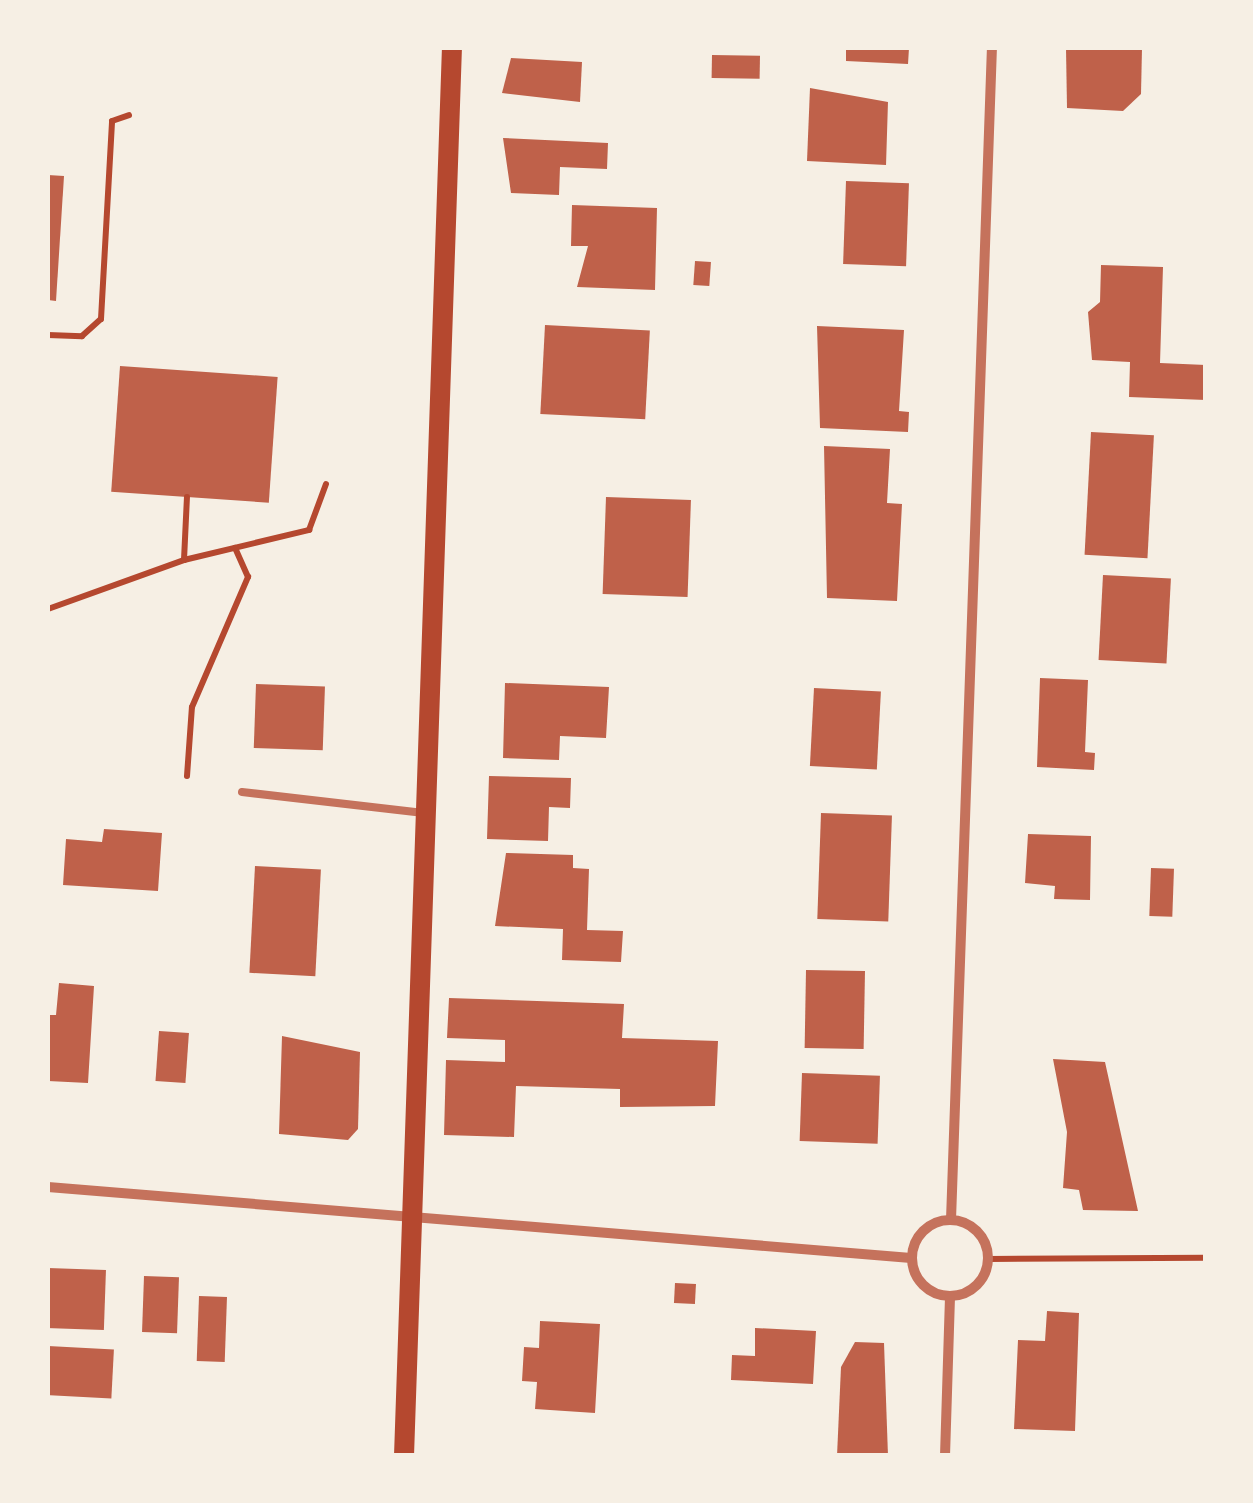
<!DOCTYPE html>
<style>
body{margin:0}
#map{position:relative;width:1253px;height:1503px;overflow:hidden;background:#f6efe4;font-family:"Asap Condensed",sans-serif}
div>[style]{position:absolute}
.building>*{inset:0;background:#bf614a;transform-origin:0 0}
.path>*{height:6px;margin:-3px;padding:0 3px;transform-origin:3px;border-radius:3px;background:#b5482f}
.service>*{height:8px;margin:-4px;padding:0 4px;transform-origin:4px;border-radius:4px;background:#c5725c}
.minor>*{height:10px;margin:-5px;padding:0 5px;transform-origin:5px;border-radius:5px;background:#c5725c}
.minor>.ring{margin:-5px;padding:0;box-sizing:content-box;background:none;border:10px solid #c5725c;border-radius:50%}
.secondary>*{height:20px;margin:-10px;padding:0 10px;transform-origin:10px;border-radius:10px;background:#b5482f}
span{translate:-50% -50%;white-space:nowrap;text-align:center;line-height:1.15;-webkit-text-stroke:8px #f6efe4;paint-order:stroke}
.frame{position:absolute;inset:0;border:50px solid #f6efe4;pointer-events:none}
</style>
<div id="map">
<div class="building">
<div style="clip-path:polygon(846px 48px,909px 48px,908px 64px,846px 61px)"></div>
<div style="clip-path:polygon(1066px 48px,1142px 48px,1141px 94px,1123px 111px,1067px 108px)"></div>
<div style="left:712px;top:55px;width:48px;height:23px;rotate:1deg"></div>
<div style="clip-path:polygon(511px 58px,582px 62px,580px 102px,502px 93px)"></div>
<div style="clip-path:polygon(810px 88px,888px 102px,886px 165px,807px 161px)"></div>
<div style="clip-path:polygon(503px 138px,608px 143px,607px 169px,560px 167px,559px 195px,511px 193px)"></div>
<div style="clip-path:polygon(48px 175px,64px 176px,56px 301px,48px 300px)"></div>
<div style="left:846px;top:181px;width:63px;height:83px;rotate:2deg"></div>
<div style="clip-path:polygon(572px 205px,657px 208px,655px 290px,577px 287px,588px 246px,571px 246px)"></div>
<div style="left:695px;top:261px;width:16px;height:24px;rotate:4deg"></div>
<div style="clip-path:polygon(1101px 265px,1163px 267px,1160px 363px,1206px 365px,1206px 400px,1129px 397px,1130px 362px,1092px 360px,1088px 312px,1100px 302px)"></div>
<div style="left:545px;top:325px;width:105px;height:89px;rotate:3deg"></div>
<div style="clip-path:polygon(817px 326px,904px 330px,899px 411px,909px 412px,908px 432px,820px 428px)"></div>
<div style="left:120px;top:366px;width:158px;height:126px;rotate:4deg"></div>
<div style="left:1091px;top:432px;width:63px;height:123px;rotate:3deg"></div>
<div style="clip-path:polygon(824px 446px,890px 449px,887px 503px,902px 504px,897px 601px,827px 598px)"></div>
<div style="left:606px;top:497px;width:85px;height:97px;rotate:2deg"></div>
<div style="left:1103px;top:575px;width:68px;height:85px;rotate:3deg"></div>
<div style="clip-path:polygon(1040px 678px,1088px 680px,1085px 752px,1095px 753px,1094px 770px,1037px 767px)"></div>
<div style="clip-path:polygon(505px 683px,609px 687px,606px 738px,560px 736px,559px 760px,503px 758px)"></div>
<div style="left:256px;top:684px;width:69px;height:64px;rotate:2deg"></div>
<div style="left:814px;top:688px;width:67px;height:78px;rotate:3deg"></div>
<div style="clip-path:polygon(489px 776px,571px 778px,570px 808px,549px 807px,548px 841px,487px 839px)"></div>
<div style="left:821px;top:813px;width:71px;height:106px;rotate:2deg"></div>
<div style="clip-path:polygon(104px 829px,162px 833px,158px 891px,63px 885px,66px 839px,102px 842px)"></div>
<div style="clip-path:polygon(1028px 834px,1091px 836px,1090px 900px,1054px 899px,1055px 886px,1025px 883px)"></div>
<div style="clip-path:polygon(506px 853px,573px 855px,573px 868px,589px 869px,587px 930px,623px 931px,621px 962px,562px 960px,563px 929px,495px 926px)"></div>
<div style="left:255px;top:866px;width:66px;height:107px;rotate:3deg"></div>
<div style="left:1151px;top:868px;width:23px;height:48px;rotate:2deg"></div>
<div style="left:806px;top:970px;width:59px;height:78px;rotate:1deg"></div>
<div style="clip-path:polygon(59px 983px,94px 986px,88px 1083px,48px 1081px,48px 1015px,56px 1015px)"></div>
<div style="clip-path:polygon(449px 998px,624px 1004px,622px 1038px,718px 1041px,715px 1106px,620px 1107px,620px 1089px,516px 1086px,514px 1137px,444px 1135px,446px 1060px,505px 1062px,505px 1040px,447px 1038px)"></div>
<div style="left:159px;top:1031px;width:30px;height:50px;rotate:4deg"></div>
<div style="clip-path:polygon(282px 1036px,360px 1052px,358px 1129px,348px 1140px,279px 1134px)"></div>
<div style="clip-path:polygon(1053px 1059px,1105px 1062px,1138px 1211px,1083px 1210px,1079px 1190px,1063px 1188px,1067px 1132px)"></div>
<div style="left:802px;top:1073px;width:78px;height:68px;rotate:2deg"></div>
<div style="left:48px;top:1268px;width:58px;height:60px;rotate:2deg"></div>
<div style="left:144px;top:1276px;width:35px;height:56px;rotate:2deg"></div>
<div style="left:675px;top:1283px;width:21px;height:20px;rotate:3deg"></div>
<div style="left:199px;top:1296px;width:28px;height:65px;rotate:2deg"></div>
<div style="clip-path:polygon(1047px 1311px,1079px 1313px,1075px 1431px,1014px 1429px,1018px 1340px,1045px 1341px)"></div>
<div style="clip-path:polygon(540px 1321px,600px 1324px,595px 1413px,535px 1409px,537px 1382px,522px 1381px,524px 1347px,539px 1348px)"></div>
<div style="clip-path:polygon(755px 1328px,816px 1331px,813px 1384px,731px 1380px,732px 1355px,755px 1356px)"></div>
<div style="clip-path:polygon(855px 1342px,884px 1343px,888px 1456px,837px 1456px,841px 1367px)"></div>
<div style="left:48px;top:1346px;width:66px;height:49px;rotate:3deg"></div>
</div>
<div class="path">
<div style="left:48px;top:335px;width:34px;rotate:2deg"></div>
<div style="left:82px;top:336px;width:25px;rotate:-42deg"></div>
<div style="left:101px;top:319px;width:198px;rotate:-86.8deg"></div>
<div style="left:112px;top:121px;width:18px;rotate:-19deg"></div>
<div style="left:184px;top:560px;width:129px;rotate:-13.5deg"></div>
<div style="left:309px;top:530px;width:49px;rotate:-69.7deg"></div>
<div style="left:48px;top:609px;width:145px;rotate:-19.8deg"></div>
<div style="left:184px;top:560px;width:63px;rotate:-87.3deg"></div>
<div style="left:187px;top:776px;width:69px;rotate:-85.9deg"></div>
<div style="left:192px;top:707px;width:142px;rotate:-66.7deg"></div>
<div style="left:248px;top:577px;width:32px;rotate:-114deg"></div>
<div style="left:989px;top:1259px;width:217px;rotate:-0.3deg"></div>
</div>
<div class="service">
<div style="left:242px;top:792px;width:183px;rotate:6.6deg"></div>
</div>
<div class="minor">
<div style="left:48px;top:1187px;width:866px;rotate:4.7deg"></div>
<div style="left:951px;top:1220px;width:1173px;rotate:-88deg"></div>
<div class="ring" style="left:912px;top:1220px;width:66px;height:66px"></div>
<div style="left:945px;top:1456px;width:160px;rotate:-88.2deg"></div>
</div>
<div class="secondary">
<div style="left:404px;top:1456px;width:1409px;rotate:-88.05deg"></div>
</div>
<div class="frame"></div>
</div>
